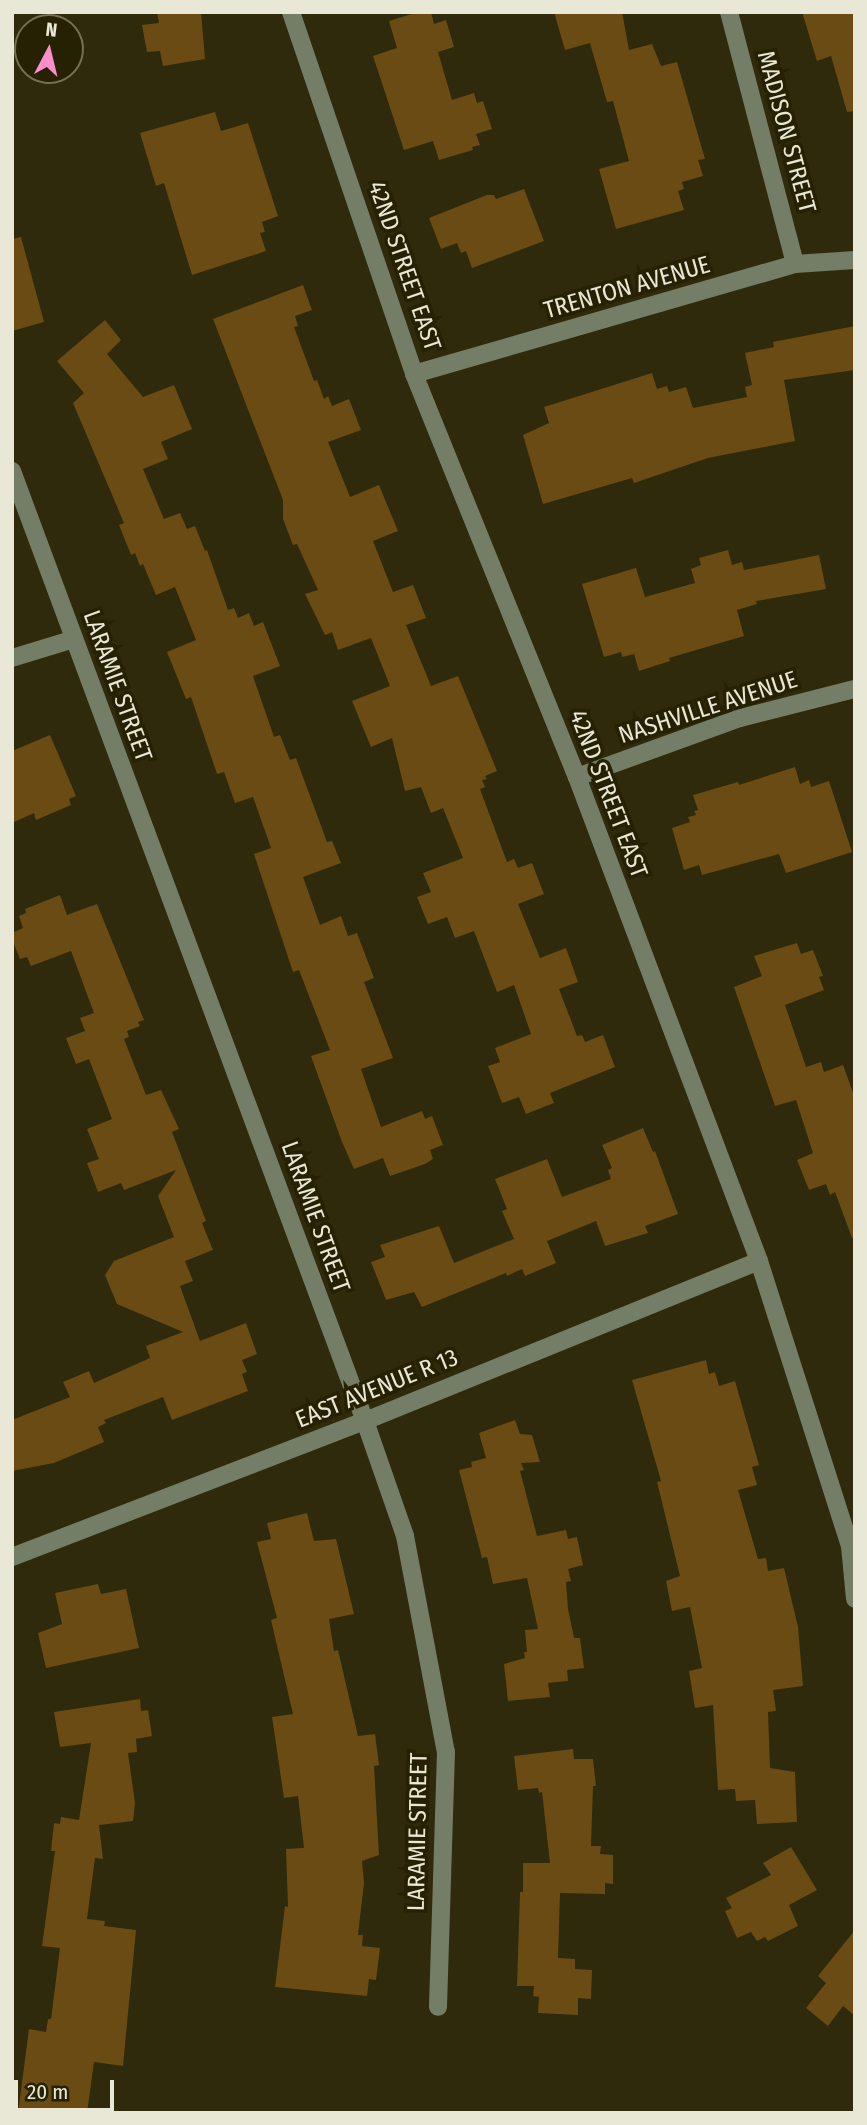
<!DOCTYPE html>
<style>
body{margin:0}
#map{position:relative;width:867px;height:2125px;overflow:hidden;background:#2f2a0b;font-family:"Fira Sans Condensed",sans-serif}
div>[style]{position:absolute}
.building>*{inset:0;background:#694b13}
.minor>*{height:18px;margin:-9px;padding:0 9px;transform-origin:9px;border-radius:9px;background:#747d65}
span{translate:-50% -50%;white-space:nowrap;text-align:center;line-height:1.15;-webkit-text-stroke:7px #252102;paint-order:stroke}
.street-label{font-size:24px;color:#e9e7d5}
.frame{position:absolute;inset:0;border:14px solid #e9e7d5;pointer-events:none}
.north{position:absolute;left:14px;top:14px;width:70px;height:70px;box-sizing:border-box;background:#252102;border:2px solid #737056;border-radius:50%;rotate:7deg;font-size:19px;font-weight:700;line-height:28px;text-align:center;color:#e9e7d5}
.north::after{content:'';display:block;margin:auto;width:24px;height:32px;background:#f98fca;clip-path:polygon(50% 0,100% 100%,50% 72%,0 100%)}
.scale{position:absolute;left:14px;top:2080px;width:100px;height:32px;box-sizing:border-box;border:4px solid #e9e7d5;border-top:0;padding-left:9px;font-size:21px;line-height:24px;white-space:nowrap;color:#e9e7d5;-webkit-text-stroke:5px #252102;paint-order:stroke}
</style>
<div id="map">
<div class="building">
<div style="clip-path:polygon(157px 12px,201px 12px,205px 59px,163px 66px,160px 51px,147px 52px,142px 25px,159px 23px)"></div>
<div style="clip-path:polygon(418px 12px,431px 12px,434px 24px,446px 20px,454px 47px,438px 52px,452px 100px,474px 93px,477px 103px,483px 101px,492px 129px,476px 134px,480px 145px,472px 147px,473px 150px,439px 160px,433px 141px,404px 150px,373px 56px,397px 48px,389px 21px)"></div>
<div style="clip-path:polygon(554px 12px,622px 12px,629px 50px,652px 44px,661px 66px,677px 62px,705px 159px,698px 160px,703px 176px,682px 182px,684px 189px,678px 191px,684px 210px,616px 229px,599px 169px,629px 161px,613px 101px,607px 102px,590px 43px,565px 50px)"></div>
<div style="clip-path:polygon(802px 12px,855px 12px,855px 111px,847px 112px,831px 56px,817px 61px)"></div>
<div style="clip-path:polygon(215px 112px,221px 131px,248px 123px,278px 216px,262px 222px,265px 232px,260px 233px,266px 251px,192px 275px,164px 183px,156px 186px,140px 133px)"></div>
<div style="clip-path:polygon(524px 189px,544px 241px,472px 268px,466px 251px,461px 253px,457px 243px,441px 249px,429px 218px,487px 195px,494px 195px,496px 199px)"></div>
<div style="clip-path:polygon(21px 237px,44px 322px,12px 331px,12px 239px)"></div>
<div style="clip-path:polygon(303px 285px,312px 310px,295px 316px,298px 326px,294px 327px,314px 381px,317px 380px,324px 399px,328px 396px,332px 406px,349px 399px,361px 430px,328px 442px,350px 497px,379px 485px,398px 531px,373px 541px,393px 592px,413px 585px,426px 618px,406px 625px,431px 686px,458px 676px,497px 771px,485px 776px,487px 779px,482px 780px,485px 787px,480px 789px,507px 862px,514px 859px,518px 868px,532px 863px,544px 894px,518px 904px,540px 958px,566px 948px,578px 982px,559px 989px,577px 1036px,582px 1035px,585px 1042px,603px 1035px,615px 1067px,550px 1093px,554px 1103px,526px 1114px,519px 1097px,502px 1103px,488px 1066px,500px 1062px,495px 1048px,531px 1034px,514px 985px,497px 992px,474px 931px,455px 938px,447px 917px,428px 924px,417px 897px,431px 892px,423px 873px,463px 858px,443px 808px,431px 813px,421px 787px,405px 791px,392px 738px,371px 747px,352px 701px,390px 686px,371px 638px,338px 650px,332px 632px,325px 635px,305px 594px,318px 590px,297px 544px,293px 545px,283px 519px,283px 500px,213px 319px)"></div>
<div style="clip-path:polygon(105px 320px,121px 340px,107px 354px,143px 397px,174px 385px,192px 429px,161px 442px,168px 459px,143px 469px,164px 519px,180px 513px,187px 529px,195px 526px,205px 551px,207px 550px,228px 610px,234px 608px,238px 618px,249px 613px,254px 626px,263px 622px,280px 666px,253px 676px,274px 737px,280px 735px,290px 760px,296px 758px,327px 842px,332px 841px,341px 863px,303px 877px,320px 925px,341px 916px,348px 936px,357px 933px,374px 978px,364px 982px,393px 1058px,361px 1069px,381px 1127px,422px 1111px,425px 1119px,432px 1116px,443px 1145px,430px 1150px,433px 1159px,425px 1164px,390px 1176px,383px 1158px,354px 1169px,342px 1142px,311px 1056px,330px 1050px,299px 970px,293px 972px,254px 854px,271px 848px,253px 797px,235px 803px,224px 772px,217px 774px,191px 697px,186px 699px,167px 652px,196px 640px,175px 587px,156px 595px,143px 564px,140px 566px,135px 553px,131px 555px,119px 525px,124px 523px,73px 403px,84px 393px,57px 361px)"></div>
<div style="clip-path:polygon(855px 326px,855px 370px,784px 380px,795px 441px,708px 458px,634px 483px,632px 478px,543px 504px,523px 435px,549px 423px,544px 407px,652px 373px,657px 389px,667px 386px,669px 392px,686px 387px,693px 408px,747px 397px,745px 387px,752px 385px,745px 353px,774px 347px,773px 342px)"></div>
<div style="clip-path:polygon(728px 550px,732px 565px,742px 562px,744px 570px,819px 555px,826px 589px,756px 601px,757px 604px,737px 610px,744px 636px,669px 658px,670px 661px,639px 671px,634px 654px,622px 657px,621px 652px,604px 657px,582px 584px,636px 568px,645px 597px,695px 583px,691px 569px,701px 565px,699px 558px)"></div>
<div style="clip-path:polygon(50px 735px,76px 796px,69px 799px,71px 805px,36px 820px,34px 813px,12px 823px,12px 751px)"></div>
<div style="clip-path:polygon(795px 767px,800px 784px,809px 780px,811px 787px,829px 781px,852px 852px,786px 873px,779px 854px,702px 875px,699px 865px,684px 870px,672px 828px,690px 822px,688px 817px,696px 815px,694px 811px,698px 810px,693px 795px,738px 782px,739px 785px)"></div>
<div style="clip-path:polygon(60px 895px,67px 915px,97px 904px,144px 1020px,138px 1022px,140px 1026px,127px 1031px,129px 1037px,124px 1039px,146px 1095px,161px 1090px,179px 1129px,172px 1132px,206px 1221px,202px 1223px,213px 1250px,185px 1261px,193px 1281px,180px 1286px,200px 1341px,246px 1323px,257px 1354px,242px 1360px,247px 1372px,242px 1374px,248px 1391px,172px 1420px,163px 1397px,104px 1420px,106px 1423px,98px 1427px,104px 1442px,54px 1463px,12px 1471px,12px 1420px,70px 1397px,63px 1382px,89px 1371px,94px 1383px,150px 1358px,146px 1346px,183px 1332px,117px 1304px,105px 1275px,114px 1261px,174px 1237px,158px 1196px,176px 1170px,124px 1190px,121px 1183px,98px 1192px,87px 1163px,99px 1159px,87px 1129px,112px 1119px,89px 1059px,76px 1064px,66px 1038px,85px 1031px,80px 1018px,94px 1013px,71px 951px,31px 966px,27px 957px,20px 959px,12px 939px,12px 933px,23px 928px,19px 916px,26px 913px,25px 909px)"></div>
<div style="clip-path:polygon(797px 943px,801px 954px,813px 950px,823px 976px,819px 977px,824px 990px,785px 1005px,806px 1067px,821px 1062px,824px 1072px,843px 1065px,855px 1098px,855px 1237px,852px 1238px,835px 1192px,830px 1195px,826px 1184px,809px 1190px,797px 1160px,813px 1153px,796px 1100px,775px 1106px,734px 987px,762px 976px,754px 956px)"></div>
<div style="clip-path:polygon(643px 1128px,653px 1152px,655px 1151px,678px 1214px,645px 1226px,648px 1233px,605px 1246px,596px 1221px,547px 1241px,556px 1263px,525px 1276px,522px 1269px,507px 1276px,506px 1273px,422px 1307px,414px 1292px,386px 1300px,371px 1262px,385px 1257px,380px 1245px,439px 1226px,454px 1263px,514px 1239px,502px 1211px,507px 1209px,495px 1179px,547px 1159px,562px 1197px,611px 1179px,608px 1170px,612px 1168px,602px 1145px)"></div>
<div style="clip-path:polygon(706px 1360px,709px 1374px,715px 1372px,719px 1386px,735px 1381px,759px 1465px,752px 1467px,757px 1485px,738px 1490px,758px 1559px,766px 1558px,768px 1571px,784px 1568px,798px 1627px,803px 1686px,773px 1690px,776px 1711px,768px 1712px,770px 1768px,795px 1772px,797px 1822px,757px 1824px,755px 1800px,736px 1801px,735px 1789px,718px 1790px,713px 1705px,695px 1708px,689px 1671px,702px 1668px,690px 1607px,672px 1611px,666px 1581px,680px 1576px,657px 1482px,661px 1481px,632px 1380px)"></div>
<div style="clip-path:polygon(515px 1420px,520px 1434px,532px 1435px,540px 1462px,521px 1463px,524px 1470px,520px 1471px,537px 1536px,566px 1530px,568px 1539px,577px 1537px,583px 1565px,568px 1569px,571px 1581px,566px 1582px,568px 1609px,574px 1638px,580px 1638px,584px 1668px,567px 1670px,568px 1681px,548px 1683px,550px 1697px,508px 1701px,504px 1664px,525px 1658px,524px 1652px,527px 1652px,525px 1630px,538px 1629px,527px 1578px,493px 1584px,487px 1557px,482px 1558px,459px 1470px,472px 1467px,471px 1462px,486px 1458px,479px 1433px)"></div>
<div style="clip-path:polygon(307px 1513px,314px 1541px,336px 1539px,354px 1614px,329px 1619px,334px 1651px,338px 1650px,358px 1736px,375px 1734px,379px 1765px,374px 1766px,379px 1855px,362px 1861px,364px 1883px,358px 1935px,363px 1935px,362px 1946px,380px 1948px,376px 1980px,369px 1979px,367px 1996px,275px 1987px,285px 1906px,288px 1907px,286px 1849px,304px 1848px,298px 1796px,284px 1798px,272px 1717px,293px 1714px,271px 1620px,277px 1618px,257px 1542px,271px 1539px,267px 1523px)"></div>
<div style="clip-path:polygon(98px 1584px,101px 1594px,126px 1589px,139px 1648px,46px 1668px,38px 1633px,62px 1624px,55px 1593px)"></div>
<div style="clip-path:polygon(140px 1699px,141px 1711px,148px 1710px,152px 1736px,136px 1739px,137px 1752px,128px 1753px,135px 1803px,133px 1821px,99px 1825px,103px 1859px,95px 1858px,87px 1919px,105px 1921px,104px 1926px,136px 1930px,123px 2066px,94px 2062px,87px 2113px,18px 2113px,29px 2029px,46px 2032px,48px 2019px,51px 2019px,60px 1948px,42px 1946px,55px 1851px,51px 1851px,54px 1823px,60px 1824px,61px 1817px,79px 1820px,91px 1743px,60px 1747px,54px 1712px)"></div>
<div style="clip-path:polygon(573px 1749px,574px 1759px,593px 1759px,596px 1786px,593px 1786px,591px 1846px,601px 1846px,600px 1854px,613px 1855px,613px 1884px,605px 1883px,605px 1894px,560px 1893px,558px 1958px,575px 1959px,575px 1969px,592px 1970px,591px 1999px,578px 1998px,578px 2015px,538px 2013px,539px 1997px,533px 1996px,534px 1986px,517px 1986px,520px 1892px,523px 1892px,523px 1863px,550px 1863px,542px 1792px,539px 1793px,538px 1788px,518px 1790px,514px 1756px)"></div>
<div style="clip-path:polygon(791px 1847px,817px 1890px,789px 1905px,798px 1926px,768px 1941px,765px 1937px,757px 1941px,751px 1932px,737px 1938px,725px 1911px,732px 1908px,726px 1898px,771px 1875px,763px 1863px)"></div>
<div style="clip-path:polygon(855px 1930px,855px 2016px,843px 2006px,828px 2026px,806px 2008px,826px 1983px,818px 1976px)"></div>
</div>
<div class="minor">
<div style="left:291px;top:12px;width:382px;rotate:71.2deg"></div>
<div style="left:414px;top:374px;width:435px;rotate:68deg"></div>
<div style="left:577px;top:777px;width:517px;rotate:69.39deg"></div>
<div style="left:759px;top:1261px;width:299px;rotate:72.3deg"></div>
<div style="left:850px;top:1546px;width:53px;rotate:84.6deg"></div>
<div style="left:729px;top:12px;width:260px;rotate:75.3deg"></div>
<div style="left:414px;top:374px;width:397px;rotate:-16.1deg"></div>
<div style="left:795px;top:264px;width:60px;rotate:-3.8deg"></div>
<div style="left:12px;top:471px;width:1013px;rotate:69.62deg"></div>
<div style="left:365px;top:1421px;width:122px;rotate:70.8deg"></div>
<div style="left:405px;top:1536px;width:220px;rotate:79.3deg"></div>
<div style="left:446px;top:1752px;width:255px;rotate:91.8deg"></div>
<div style="left:12px;top:658px;width:65px;rotate:-17deg"></div>
<div style="left:577px;top:777px;width:173px;rotate:-19.9deg"></div>
<div style="left:740px;top:718px;width:119px;rotate:-14.2deg"></div>
<div style="left:12px;top:1557px;width:378px;rotate:-21.1deg"></div>
<div style="left:365px;top:1421px;width:425px;rotate:-22.1deg"></div>
</div>
<div class="street-label">
<span style="left:786px;top:132px;rotate:75deg">MADISON STREET</span>
<span style="left:404px;top:266px;rotate:71deg">42ND STREET EAST</span>
<span style="left:627px;top:288px;rotate:-16deg">TRENTON AVENUE</span>
<span style="left:117px;top:686px;rotate:70deg">LARAMIE STREET</span>
<span style="left:708px;top:708px;rotate:-18deg">NASHVILLE AVENUE</span>
<span style="left:608px;top:794px;rotate:69deg">42ND STREET EAST</span>
<span style="left:315px;top:1217px;rotate:70deg">LARAMIE STREET</span>
<span style="left:377px;top:1389px;rotate:-22deg">EAST AVENUE R 13</span>
<span style="left:418px;top:1832px;rotate:-89deg">LARAMIE STREET</span>
</div>
<div class="frame"></div>
<div class="north">N</div>
<div class="scale">20 m</div>
</div>
